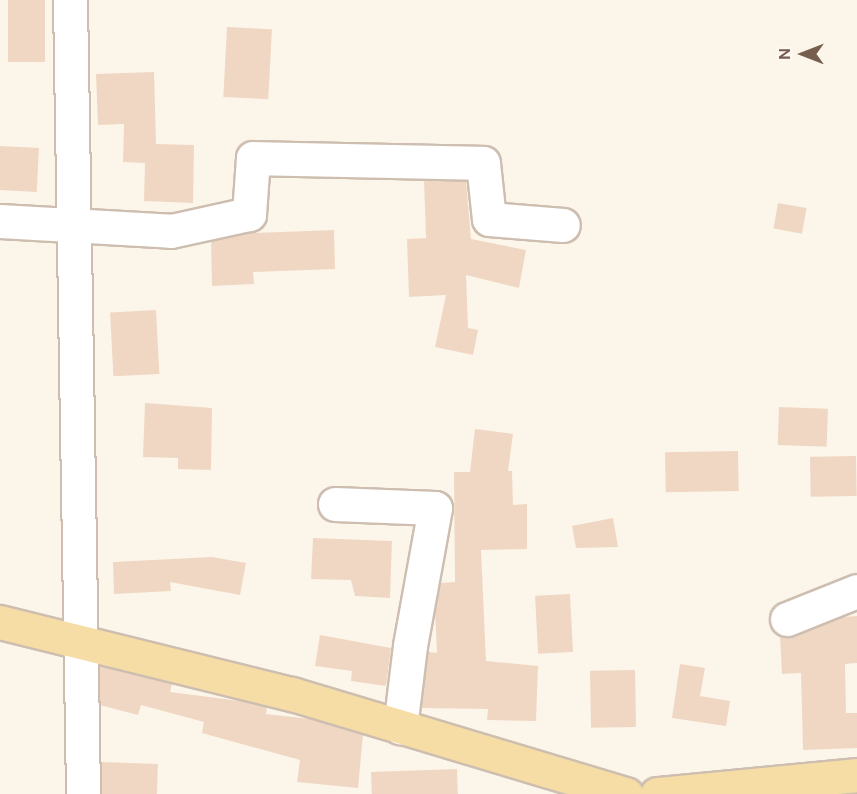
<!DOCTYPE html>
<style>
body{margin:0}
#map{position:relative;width:857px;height:794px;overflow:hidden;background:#fcf6ea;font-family:"DM Sans",sans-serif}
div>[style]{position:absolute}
.building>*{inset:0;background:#f0d7c3;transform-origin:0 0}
.roads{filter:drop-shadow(2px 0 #cdbeb0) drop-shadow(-2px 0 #cdbeb0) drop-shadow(0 2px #cdbeb0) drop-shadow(0 -2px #cdbeb0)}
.minor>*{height:33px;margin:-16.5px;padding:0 16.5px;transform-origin:16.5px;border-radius:16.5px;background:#fff}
.major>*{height:33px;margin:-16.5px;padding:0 16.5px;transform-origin:16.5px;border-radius:16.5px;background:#f6dda6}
span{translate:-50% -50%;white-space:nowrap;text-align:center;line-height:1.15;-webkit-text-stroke:4.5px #fef9f0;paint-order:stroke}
.north{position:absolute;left:773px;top:24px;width:60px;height:60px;-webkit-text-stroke:4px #fef9f0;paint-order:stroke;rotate:270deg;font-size:16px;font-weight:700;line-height:24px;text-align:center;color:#765e4e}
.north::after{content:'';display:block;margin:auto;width:21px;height:27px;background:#765e4e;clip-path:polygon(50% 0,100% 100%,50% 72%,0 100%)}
</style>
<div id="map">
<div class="building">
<div style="left:8px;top:0;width:37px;height:62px"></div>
<div style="left:227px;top:27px;width:45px;height:70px;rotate:3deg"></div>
<div style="clip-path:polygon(154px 72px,156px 144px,194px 145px,193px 203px,144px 201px,145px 163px,123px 162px,124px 124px,98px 125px,96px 74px)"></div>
<div style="left:39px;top:148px;width:44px;height:39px;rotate:93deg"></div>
<div style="clip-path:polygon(424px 180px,466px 181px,471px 239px,526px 250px,519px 288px,466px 275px,468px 328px,478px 330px,473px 355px,435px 347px,446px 295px,409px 297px,407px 239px,426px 238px)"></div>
<div style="left:778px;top:203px;width:29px;height:26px;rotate:10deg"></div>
<div style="clip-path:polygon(334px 230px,335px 269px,253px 272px,254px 284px,212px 286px,211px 241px,252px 233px)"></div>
<div style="left:156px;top:310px;width:64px;height:46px;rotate:87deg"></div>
<div style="clip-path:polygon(145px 403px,212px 408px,211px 470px,178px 469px,178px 458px,143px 457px)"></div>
<div style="left:779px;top:407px;width:49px;height:38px;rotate:2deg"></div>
<div style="clip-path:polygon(475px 429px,513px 434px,508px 471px,512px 471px,513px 505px,527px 504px,527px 549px,481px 550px,486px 661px,538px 666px,536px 721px,487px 720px,488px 709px,421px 708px,428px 652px,437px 653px,435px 610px,441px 583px,455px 582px,454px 472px,470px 472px)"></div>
<div style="left:738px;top:451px;width:40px;height:73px;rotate:89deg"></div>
<div style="left:856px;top:456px;width:40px;height:46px;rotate:89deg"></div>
<div style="clip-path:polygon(613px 518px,618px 547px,576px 548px,572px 526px)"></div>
<div style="clip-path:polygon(313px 538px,392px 541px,390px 598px,355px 596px,351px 580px,311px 579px)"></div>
<div style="clip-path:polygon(212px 557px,246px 563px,240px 595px,170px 582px,171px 591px,114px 594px,113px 562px)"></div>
<div style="left:570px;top:594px;width:58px;height:35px;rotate:87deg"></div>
<div style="clip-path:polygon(857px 616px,857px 663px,845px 664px,846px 713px,857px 713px,857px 748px,803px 750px,801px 673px,782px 674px,780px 636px,793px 637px,843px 617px)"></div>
<div style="clip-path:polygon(320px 635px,391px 648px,386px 686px,351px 681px,352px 671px,315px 666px)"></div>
<div style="clip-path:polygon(680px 664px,705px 668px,700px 696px,730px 701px,726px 726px,672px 718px)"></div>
<div style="clip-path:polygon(100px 666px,172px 684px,170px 692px,248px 702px,267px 707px,266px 714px,311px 719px,363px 735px,358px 788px,297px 782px,300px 760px,202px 733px,204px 722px,141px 705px,138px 715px,100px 705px)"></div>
<div style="left:635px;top:670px;width:57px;height:45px;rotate:89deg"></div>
<div style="left:101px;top:762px;width:57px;height:32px;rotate:2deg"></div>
<div style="left:457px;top:769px;width:25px;height:86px;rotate:88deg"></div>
</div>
<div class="roads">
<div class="minor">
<div style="left:70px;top:0;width:794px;rotate:89.06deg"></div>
<div style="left:0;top:221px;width:171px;rotate:3.3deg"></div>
<div style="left:171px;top:231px;width:80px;rotate:-12.3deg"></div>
<div style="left:249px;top:214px;width:56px;rotate:-85.9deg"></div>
<div style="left:253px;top:158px;width:230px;rotate:1.2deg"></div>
<div style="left:483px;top:163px;width:56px;rotate:83.9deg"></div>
<div style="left:489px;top:219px;width:74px;rotate:4.6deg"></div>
<div style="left:335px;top:504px;width:100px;rotate:2.3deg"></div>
<div style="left:435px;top:508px;width:140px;rotate:100.3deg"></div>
<div style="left:410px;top:646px;width:82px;rotate:97deg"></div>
<div style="left:787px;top:619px;width:75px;rotate:-21.8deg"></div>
</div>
<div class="major">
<div style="left:0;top:622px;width:301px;rotate:13.9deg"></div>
<div style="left:292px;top:694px;width:349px;rotate:16.7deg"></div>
<div style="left:657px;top:794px;width:201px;rotate:-5.4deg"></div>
</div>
</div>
<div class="north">N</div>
</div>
